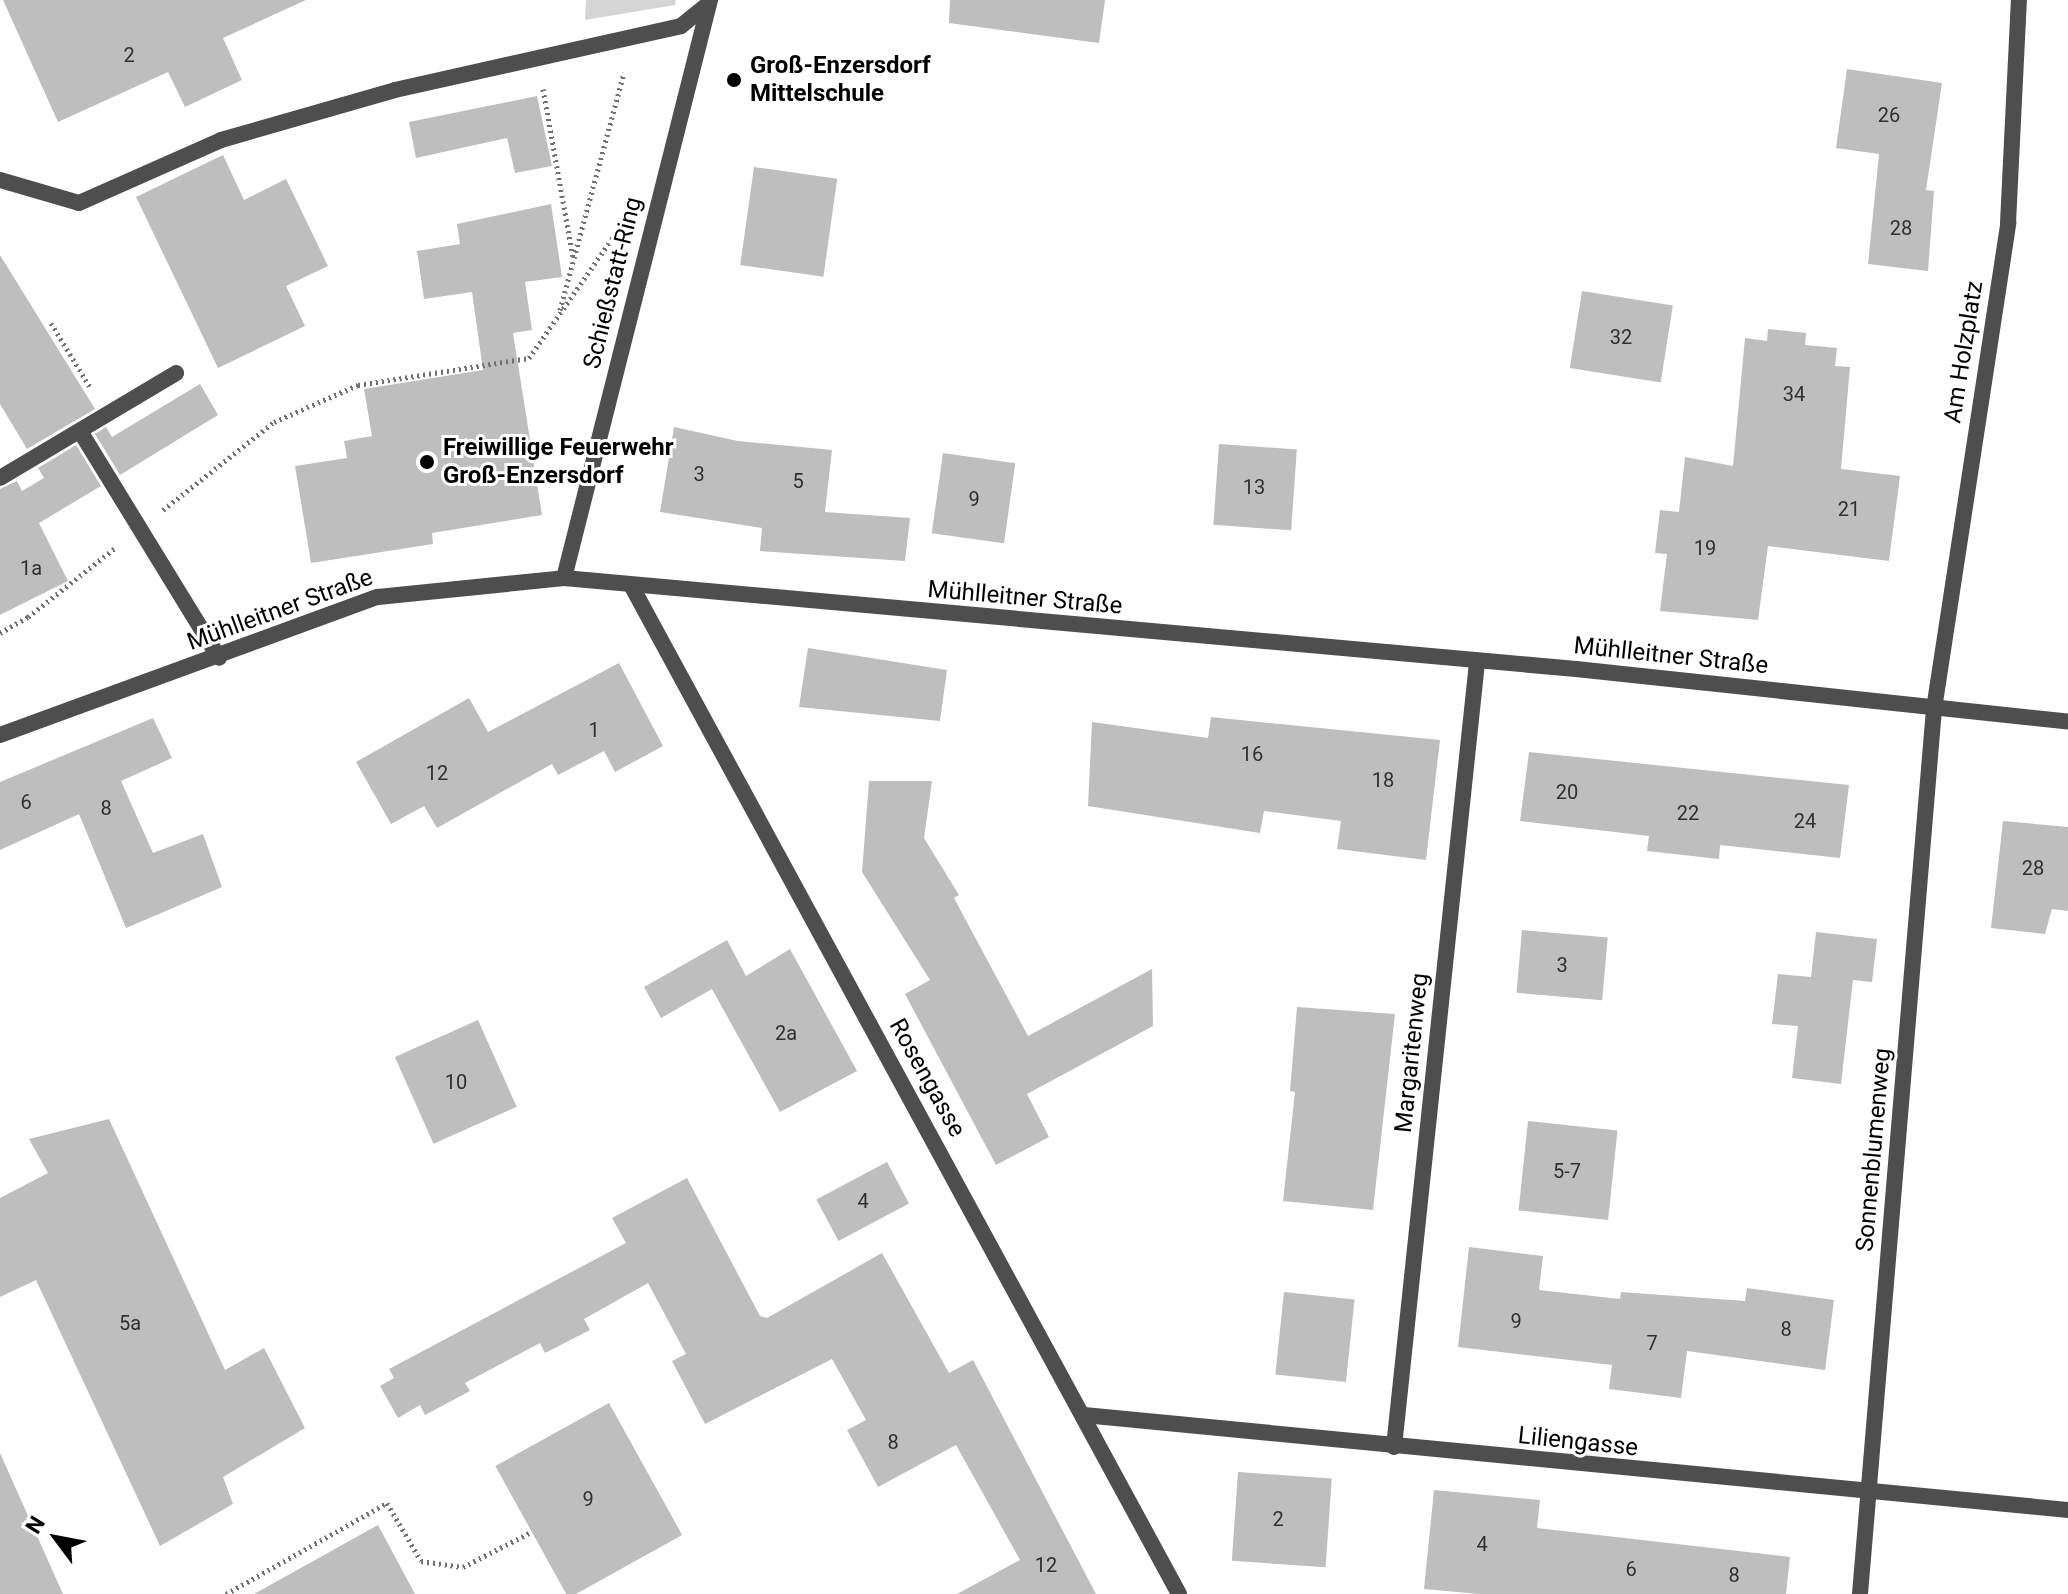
<!DOCTYPE html>
<meta charset="utf-8">
<style>
body{margin:0}
#map{position:relative;width:2068px;height:1594px;overflow:hidden;background:#fff;font-family:Roboto,sans-serif}
div>[style]{position:absolute}
.green>*{inset:0;background:#d5d5d5}
.building>*{inset:0;background:#bebebe;transform-origin:0 0}
.path>*{height:5px;margin-top:-2.5px;transform-origin:0;background:repeating-linear-gradient(90deg,#707070 0 2px,transparent 0 6px)}
.service>*{height:16px;margin:-8px;padding:0 8px;transform-origin:8px;border-radius:8px;background:#4e4e4e}
.minor>*{height:16px;margin:-8px;padding:0 8px;transform-origin:8px;border-radius:8px;background:#4e4e4e}
.dots>*{width:22px;height:22px;translate:-50% -50%;box-sizing:border-box;border:4px solid #fff;border-radius:50%}
span{translate:-50% -50%;white-space:nowrap;text-align:center;line-height:1.15;-webkit-text-stroke:6px #fff;paint-order:stroke}
.number-label{font-size:20px;color:#303030}
.number-label span{-webkit-text-stroke-width:0}
.poi-label{font-size:24px;color:#000;font-weight:700}
.left{translate:0 -50%;text-align:left}
.street-label{font-size:24px;color:#000}
.north{position:absolute;left:16px;top:1498px;width:80px;height:80px;-webkit-text-stroke:6px #fff;paint-order:stroke;rotate:302deg;font-size:22px;font-weight:700;line-height:32px;text-align:center;color:#000}
.north::after{content:'';display:block;margin:auto;width:28px;height:36px;background:#000;clip-path:polygon(50% 0,100% 100%,50% 72%,0 100%)}
</style>
<div id="map">
<div class="green">
<div style="clip-path:polygon(586px 0,676px 0,675px 5px,585px 20px)"></div>
</div>
<div class="building">
<div style="clip-path:polygon(3px 0,306px 0,223px 38px,242px 80px,185px 107px,168px 72px,58px 122px)"></div>
<div style="clip-path:polygon(950px 0,1105px 0,1099px 43px,949px 23px)"></div>
<div style="clip-path:polygon(1847px 69px,1942px 83px,1926px 190px,1934px 191px,1928px 271px,1868px 264px,1879px 154px,1836px 148px)"></div>
<div style="clip-path:polygon(537px 96px,552px 166px,515px 173px,507px 138px,416px 158px,409px 122px)"></div>
<div style="clip-path:polygon(223px 155px,244px 200px,286px 179px,328px 266px,286px 286px,305px 326px,218px 368px,136px 197px)"></div>
<div style="left:754px;top:167px;width:84px;height:99px;rotate:8deg"></div>
<div style="clip-path:polygon(551px 204px,562px 277px,525px 282px,532px 330px,513px 333px,542px 515px,432px 533px,433px 544px,311px 563px,295px 466px,347px 458px,344px 441px,372px 436px,364px 389px,483px 370px,472px 292px,424px 299px,417px 251px,460px 244px,457px 224px)"></div>
<div style="clip-path:polygon(0 255px,95px 409px,27px 449px,0 404px)"></div>
<div style="left:1582px;top:291px;width:92px;height:78px;rotate:9deg"></div>
<div style="clip-path:polygon(1768px 329px,1806px 333px,1805px 345px,1837px 348px,1835px 366px,1850px 367px,1841px 469px,1900px 476px,1889px 561px,1768px 546px,1758px 620px,1660px 611px,1667px 554px,1655px 553px,1660px 510px,1679px 512px,1685px 457px,1733px 466px,1745px 338px,1767px 341px)"></div>
<div style="clip-path:polygon(200px 384px,218px 415px,120px 475px,95px 434px,106px 427px,112px 437px)"></div>
<div style="clip-path:polygon(674px 427px,738px 441px,832px 450px,825px 512px,910px 518px,905px 561px,760px 551px,762px 528px,660px 512px)"></div>
<div style="left:1219px;top:444px;width:78px;height:81px;rotate:4deg"></div>
<div style="clip-path:polygon(76px 445px,101px 486px,39px 523px,68px 581px,0 615px,0 489px,17px 481px,22px 491px,44px 478px,38px 468px)"></div>
<div style="left:943px;top:453px;width:73px;height:81px;rotate:8deg"></div>
<div style="clip-path:polygon(808px 648px,947px 670px,940px 721px,799px 707px)"></div>
<div style="clip-path:polygon(619px 663px,663px 746px,615px 772px,604px 751px,558px 775px,552px 764px,437px 828px,424px 806px,391px 824px,356px 762px,469px 698px,488px 732px)"></div>
<div style="clip-path:polygon(1211px 717px,1440px 740px,1426px 860px,1337px 849px,1341px 821px,1264px 811px,1260px 833px,1088px 806px,1092px 722px,1208px 738px)"></div>
<div style="clip-path:polygon(153px 718px,172px 758px,121px 781px,153px 853px,203px 834px,222px 887px,126px 928px,79px 814px,0 850px,0 782px)"></div>
<div style="clip-path:polygon(1529px 752px,1849px 785px,1840px 858px,1720px 845px,1719px 859px,1647px 851px,1649px 836px,1520px 821px)"></div>
<div style="clip-path:polygon(869px 781px,932px 781px,924px 838px,959px 895px,954px 898px,1028px 1036px,1152px 969px,1153px 1026px,1027px 1094px,1049px 1137px,996px 1165px,905px 994px,930px 980px,862px 872px)"></div>
<div style="clip-path:polygon(2003px 821px,2068px 827px,2068px 911px,2052px 909px,2045px 934px,1991px 928px)"></div>
<div style="left:1522px;top:930px;width:86px;height:63px;rotate:5deg"></div>
<div style="clip-path:polygon(1816px 932px,1877px 939px,1872px 982px,1853px 980px,1841px 1084px,1792px 1078px,1798px 1026px,1772px 1024px,1778px 974px,1811px 977px)"></div>
<div style="clip-path:polygon(727px 940px,746px 976px,790px 949px,857px 1071px,780px 1112px,712px 989px,661px 1018px,644px 987px)"></div>
<div style="clip-path:polygon(1297px 1007px,1395px 1014px,1373px 1210px,1283px 1201px,1295px 1092px,1290px 1091px)"></div>
<div style="left:478px;top:1020px;width:95px;height:91px;rotate:66deg"></div>
<div style="clip-path:polygon(109px 1119px,225px 1370px,264px 1348px,305px 1428px,223px 1477px,233px 1504px,160px 1546px,36px 1280px,0 1297px,0 1198px,48px 1173px,29px 1139px)"></div>
<div style="left:1528px;top:1121px;width:90px;height:90px;rotate:6deg"></div>
<div style="left:887px;top:1162px;width:47px;height:80px;rotate:62deg"></div>
<div style="clip-path:polygon(687px 1178px,760px 1316px,767px 1318px,882px 1253px,949px 1373px,973px 1360px,1096px 1594px,957px 1594px,1020px 1560px,956px 1445px,878px 1487px,847px 1430px,866px 1420px,832px 1359px,705px 1424px,672px 1361px,686px 1354px,648px 1283px,584px 1319px,590px 1330px,545px 1353px,540px 1343px,465px 1383px,470px 1391px,425px 1415px,420px 1405px,398px 1418px,380px 1386px,394px 1378px,389px 1369px,626px 1243px,612px 1218px)"></div>
<div style="clip-path:polygon(1469px 1247px,1543px 1256px,1539px 1290px,1620px 1299px,1621px 1292px,1745px 1301px,1747px 1288px,1834px 1300px,1825px 1370px,1687px 1351px,1681px 1398px,1609px 1389px,1612px 1365px,1458px 1347px)"></div>
<div style="left:1284px;top:1292px;width:71px;height:83px;rotate:6deg"></div>
<div style="left:609px;top:1403px;width:151px;height:130px;rotate:61deg"></div>
<div style="clip-path:polygon(0 1453px,63px 1594px,0 1594px)"></div>
<div style="left:1238px;top:1472px;width:94px;height:89px;rotate:4deg"></div>
<div style="clip-path:polygon(1434px 1490px,1540px 1500px,1537px 1528px,1790px 1557px,1786px 1594px,1479px 1594px,1424px 1589px)"></div>
<div style="clip-path:polygon(378px 1525px,415px 1594px,254px 1594px)"></div>
</div>
<div class="path">
<div style="left:543px;top:89px;width:171px;rotate:79.9deg"></div>
<div style="left:560px;top:310px;width:246px;rotate:-74.9deg"></div>
<div style="left:51px;top:323px;width:75px;rotate:58.6deg"></div>
<div style="left:163px;top:510px;width:142px;rotate:-38.4deg"></div>
<div style="left:274px;top:422px;width:92px;rotate:-23.8deg"></div>
<div style="left:358px;top:385px;width:173px;rotate:-9deg"></div>
<div style="left:529px;top:358px;width:156px;rotate:-55.2deg"></div>
<div style="left:0;top:633px;width:32px;rotate:-30deg"></div>
<div style="left:28px;top:617px;width:111px;rotate:-38.4deg"></div>
<div style="left:226px;top:1594px;width:185px;rotate:-29.5deg"></div>
<div style="left:387px;top:1503px;width:67px;rotate:59.6deg"></div>
<div style="left:421px;top:1561px;width:42px;rotate:8.1deg"></div>
<div style="left:463px;top:1567px;width:76px;rotate:-27.2deg"></div>
</div>
<div class="service">
<div style="left:0;top:180px;width:82px;rotate:16.2deg"></div>
<div style="left:79px;top:203px;width:155px;rotate:-23.9deg"></div>
<div style="left:221px;top:140px;width:181px;rotate:-16deg"></div>
<div style="left:395px;top:90px;width:293px;rotate:-12.6deg"></div>
<div style="left:681px;top:26px;width:36px;rotate:-39deg"></div>
<div style="left:80px;top:431px;width:266px;rotate:58.5deg"></div>
<div style="left:0;top:478px;width:205px;rotate:-30.8deg"></div>
</div>
<div class="minor">
<div style="left:564px;top:578px;width:596px;rotate:-75.82deg"></div>
<div style="left:631px;top:585px;width:1148px;rotate:61.49deg"></div>
<div style="left:0;top:735px;width:402px;rotate:-20.1deg"></div>
<div style="left:378px;top:597px;width:187px;rotate:-5.8deg"></div>
<div style="left:564px;top:578px;width:1016px;rotate:5.14deg"></div>
<div style="left:1576px;top:669px;width:495px;rotate:6.1deg"></div>
<div style="left:1084px;top:1415px;width:989px;rotate:5.51deg"></div>
<div style="left:1394px;top:1447px;width:788px;rotate:-83.96deg"></div>
<div style="left:1860px;top:1594px;width:888px;rotate:-85.22deg"></div>
<div style="left:1934px;top:709px;width:492px;rotate:-81.3deg"></div>
<div style="left:2008px;top:223px;width:223px;rotate:-87.2deg"></div>
</div>
<div class="dots">
<div style="left:734px;top:80px;background:#000"></div>
<div style="left:427px;top:462px;background:#000"></div>
</div>
<div class="number-label">
<span style="left:129px;top:55px">2</span>
<span style="left:1889px;top:115px">26</span>
<span style="left:1901px;top:228px">28</span>
<span style="left:1621px;top:337px">32</span>
<span style="left:1794px;top:394px">34</span>
<span style="left:699px;top:474px">3</span>
<span style="left:798px;top:481px">5</span>
<span style="left:1254px;top:487px">13</span>
<span style="left:974px;top:499px">9</span>
<span style="left:1849px;top:509px">21</span>
<span style="left:1705px;top:548px">19</span>
<span style="left:31px;top:568px">1a</span>
<span style="left:594px;top:730px">1</span>
<span style="left:1252px;top:754px">16</span>
<span style="left:437px;top:773px">12</span>
<span style="left:1383px;top:780px">18</span>
<span style="left:1567px;top:792px">20</span>
<span style="left:26px;top:802px">6</span>
<span style="left:106px;top:808px">8</span>
<span style="left:1688px;top:813px">22</span>
<span style="left:1805px;top:821px">24</span>
<span style="left:2033px;top:868px">28</span>
<span style="left:1562px;top:965px">3</span>
<span style="left:786px;top:1033px">2a</span>
<span style="left:456px;top:1082px">10</span>
<span style="left:1567px;top:1171px">5-7</span>
<span style="left:863px;top:1201px">4</span>
<span style="left:1516px;top:1321px">9</span>
<span style="left:130px;top:1323px">5a</span>
<span style="left:1786px;top:1329px">8</span>
<span style="left:1652px;top:1343px">7</span>
<span style="left:893px;top:1442px">8</span>
<span style="left:588px;top:1499px">9</span>
<span style="left:1278px;top:1519px">2</span>
<span style="left:1482px;top:1544px">4</span>
<span style="left:1046px;top:1565px">12</span>
<span style="left:1631px;top:1569px">6</span>
<span style="left:1734px;top:1575px">8</span>
</div>
<div class="poi-label">
<span class="left" style="left:750px;top:80px">Groß-Enzersdorf<br>Mittelschule</span>
<span class="left" style="left:443px;top:462px">Freiwillige Feuerwehr<br>Groß-Enzersdorf</span>
</div>
<div class="street-label">
<span style="left:613px;top:283px;rotate:-76deg">Schießstatt-Ring</span>
<span style="left:1964px;top:352px;rotate:-81deg">Am Holzplatz</span>
<span style="left:1025px;top:598px;rotate:5deg">Mühlleitner Straße</span>
<span style="left:280px;top:610px;rotate:-20deg">Mühlleitner Straße</span>
<span style="left:1671px;top:656px;rotate:6deg">Mühlleitner Straße</span>
<span style="left:1412px;top:1053px;rotate:-84deg">Margaritenweg</span>
<span style="left:927px;top:1078px;rotate:61deg">Rosengasse</span>
<span style="left:1874px;top:1150px;rotate:-85deg">Sonnenblumenweg</span>
<span style="left:1578px;top:1442px;rotate:6deg">Liliengasse</span>
</div>
<div class="north">N</div>
</div>
